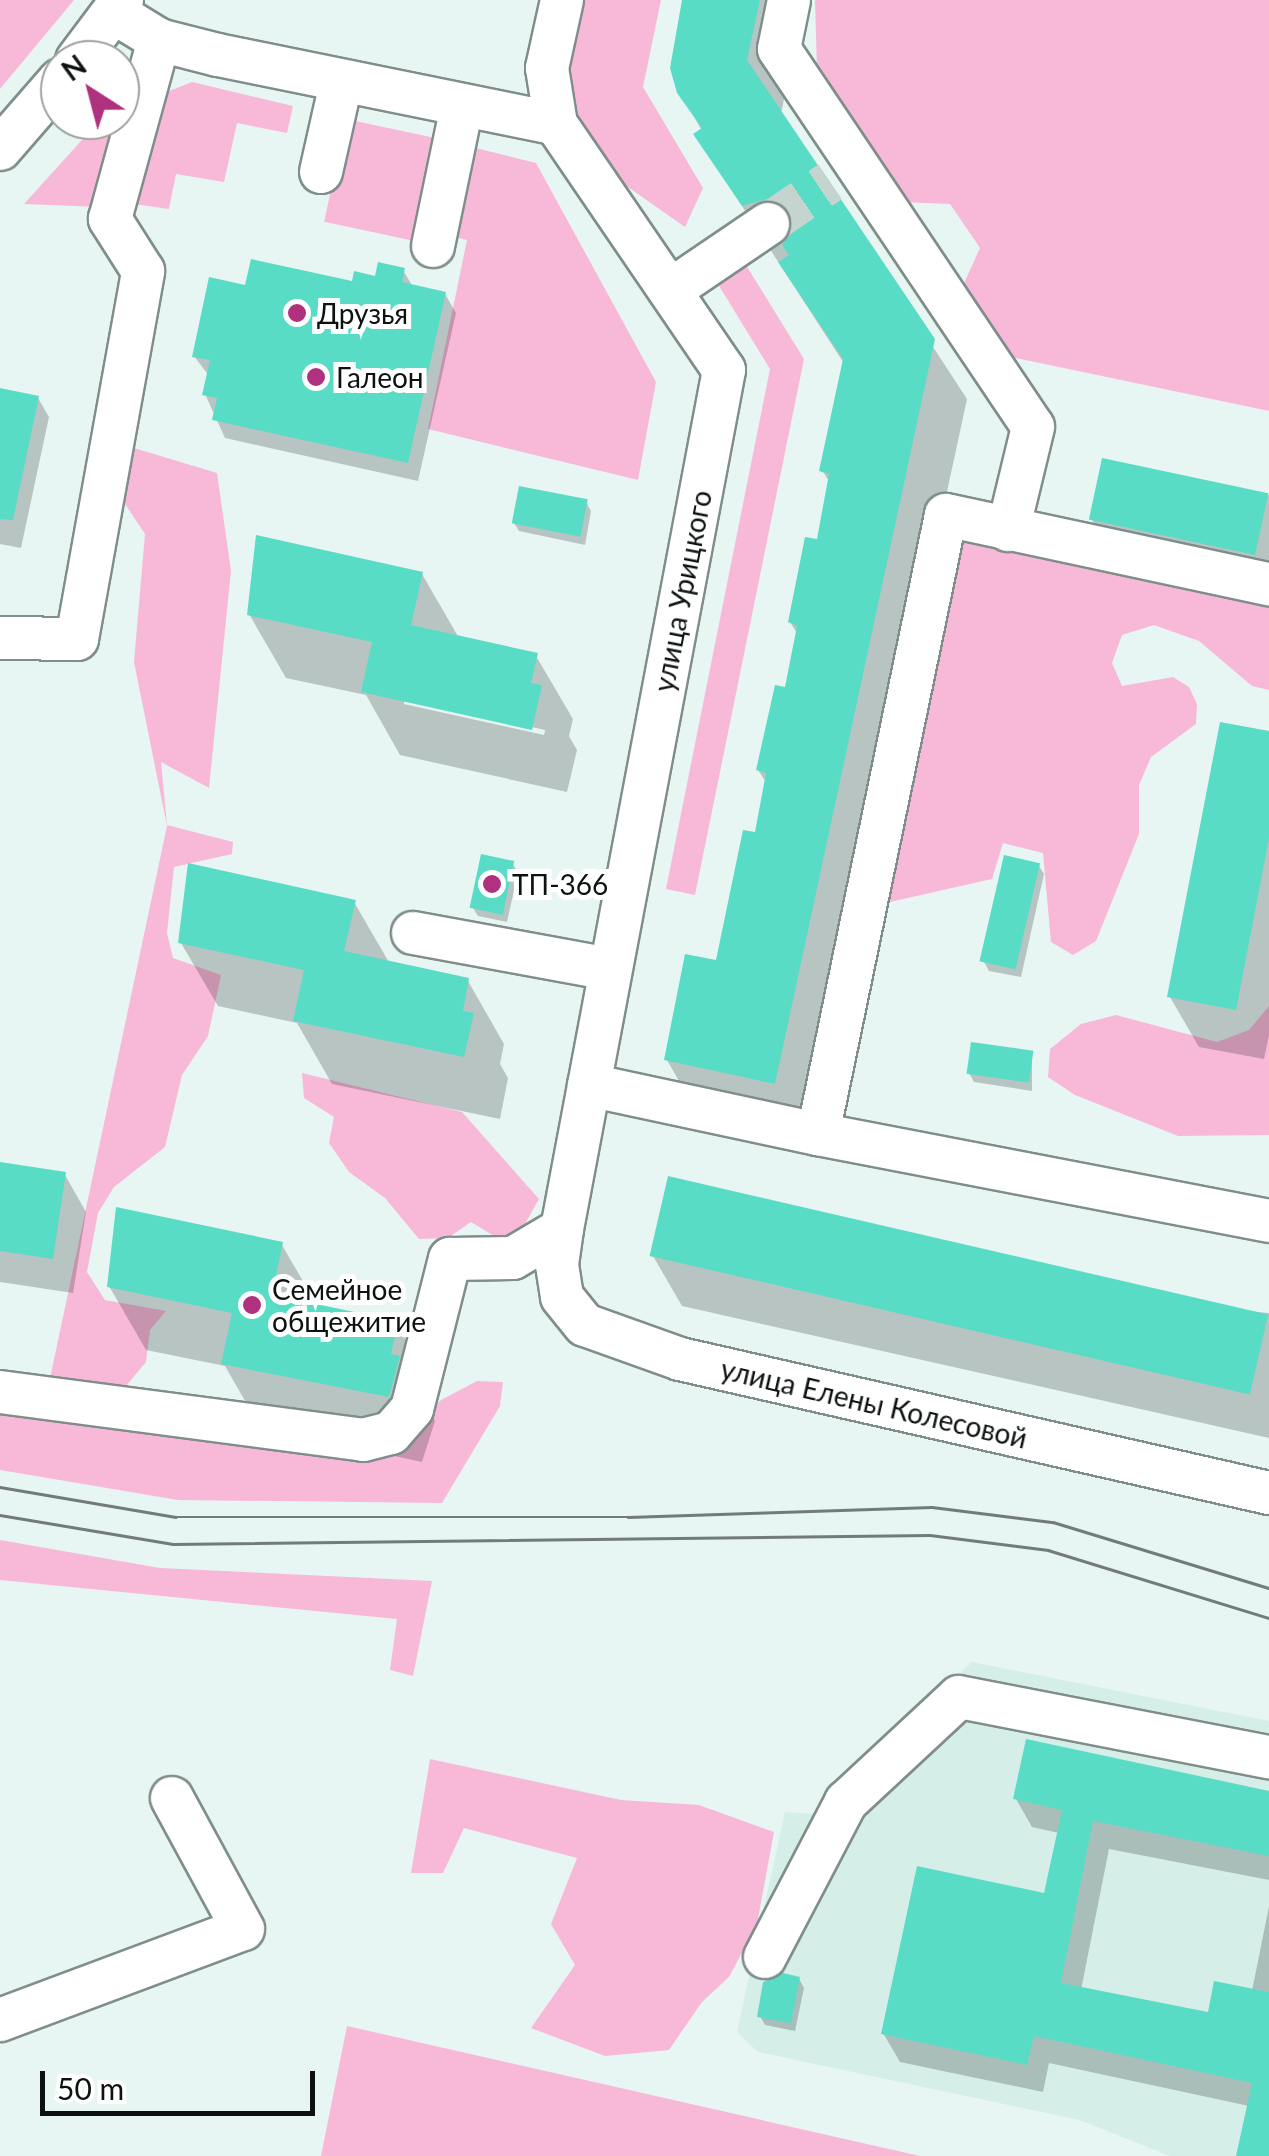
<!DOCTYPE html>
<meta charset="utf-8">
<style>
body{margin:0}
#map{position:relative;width:1269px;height:2156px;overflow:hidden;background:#e7f6f2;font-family:Lato,sans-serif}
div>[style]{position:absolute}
.built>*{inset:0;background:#d5eee8}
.green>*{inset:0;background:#f8b9d8;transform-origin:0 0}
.shadow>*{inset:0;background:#0003}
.building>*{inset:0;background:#58dcc6;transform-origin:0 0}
.minor-tunnel>*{height:42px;margin-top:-21px;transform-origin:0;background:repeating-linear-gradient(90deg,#c6d4d0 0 42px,transparent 0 63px)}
.roads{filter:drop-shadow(2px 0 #808e8b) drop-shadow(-2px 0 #808e8b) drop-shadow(0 2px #808e8b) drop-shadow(0 -2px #808e8b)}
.minor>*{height:42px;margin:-21px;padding:0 21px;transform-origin:21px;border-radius:21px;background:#fff}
.tram>*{height:2.5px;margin:-1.25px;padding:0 1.25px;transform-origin:1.25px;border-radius:1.25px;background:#727b78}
.dots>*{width:28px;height:28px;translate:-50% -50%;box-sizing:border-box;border:5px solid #fff;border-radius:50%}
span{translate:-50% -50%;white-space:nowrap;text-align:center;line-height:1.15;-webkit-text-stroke:10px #fff;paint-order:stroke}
.poi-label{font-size:28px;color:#0d1210}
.left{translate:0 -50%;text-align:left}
.street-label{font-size:28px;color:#0d1210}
.north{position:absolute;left:40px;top:40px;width:100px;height:100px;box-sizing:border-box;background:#fff;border:2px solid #9ea09f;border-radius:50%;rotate:324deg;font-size:28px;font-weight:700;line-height:40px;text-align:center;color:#0d1210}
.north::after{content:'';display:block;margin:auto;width:35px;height:45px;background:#b0317e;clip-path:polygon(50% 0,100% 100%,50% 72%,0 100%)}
.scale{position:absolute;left:40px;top:2071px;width:275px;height:45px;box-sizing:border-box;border:5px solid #0d1210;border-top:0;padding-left:12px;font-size:30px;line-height:35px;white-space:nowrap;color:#0d1210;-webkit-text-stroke:8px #fff;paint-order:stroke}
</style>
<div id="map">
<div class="built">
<div style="clip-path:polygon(972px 1662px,1269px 1721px,1269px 2156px,1170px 2156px,1080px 2120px,758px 2052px,737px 2032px,785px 1812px,826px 1815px,850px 1778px)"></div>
</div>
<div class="green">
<div style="clip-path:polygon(0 0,74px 0,0 89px)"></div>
<div style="clip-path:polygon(583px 0,661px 0,643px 87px,703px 188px,685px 227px,625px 185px,574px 112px,568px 67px)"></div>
<div style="clip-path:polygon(815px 0,1269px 0,1269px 411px,1006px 356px,960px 292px,980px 248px,950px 204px,902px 202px,817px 70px)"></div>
<div style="clip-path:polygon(192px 82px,293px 106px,287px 133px,237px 123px,224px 182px,176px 174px,169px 209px,127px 203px,164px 93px)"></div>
<div style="clip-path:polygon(122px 93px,124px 113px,100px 207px,24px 204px,100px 120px,120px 120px)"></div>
<div style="left:346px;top:119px;width:90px;height:105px;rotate:12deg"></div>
<div style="clip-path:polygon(464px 145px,536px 163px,656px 382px,638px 480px,428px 429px,467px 240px,446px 235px)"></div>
<div style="clip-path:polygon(741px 257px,804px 359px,695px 895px,666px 889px,770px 369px,713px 276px)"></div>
<div style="clip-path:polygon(124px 445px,217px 473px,231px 571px,209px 788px,161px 762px,167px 825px,233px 842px,232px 854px,174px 867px,167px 933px,173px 958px,221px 975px,208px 1036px,182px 1075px,165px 1147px,114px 1187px,98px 1213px,87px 1272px,105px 1300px,166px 1311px,150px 1330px,146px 1362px,126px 1386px,80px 1389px,49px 1383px,167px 826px,134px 662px,145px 534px,123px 501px)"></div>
<div style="clip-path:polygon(953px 528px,1269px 598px,1269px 690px,1252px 686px,1199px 641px,1154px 625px,1122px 635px,1112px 663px,1122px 686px,1173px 677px,1189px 687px,1197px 704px,1196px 724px,1151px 757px,1139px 785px,1139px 834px,1096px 941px,1073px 955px,1051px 942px,1043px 853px,1003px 843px,992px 879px,881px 904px)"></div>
<div style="clip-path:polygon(1269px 1006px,1269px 1135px,1178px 1136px,1075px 1095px,1048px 1077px,1050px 1049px,1081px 1024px,1116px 1015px,1217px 1042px,1249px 1030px)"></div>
<div style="clip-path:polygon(302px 1073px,462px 1112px,539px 1199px,512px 1247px,471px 1222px,448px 1238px,419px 1239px,385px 1198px,349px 1172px,329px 1143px,334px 1117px,304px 1098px)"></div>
<div style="clip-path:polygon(477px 1381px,503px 1382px,500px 1406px,442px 1503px,178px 1500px,0 1470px,0 1411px,412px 1434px,441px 1400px)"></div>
<div style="clip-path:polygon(0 1540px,160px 1568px,432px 1581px,413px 1676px,390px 1670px,397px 1619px,0 1580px)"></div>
<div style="clip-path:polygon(430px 1759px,621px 1800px,699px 1805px,774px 1832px,757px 1924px,729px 1977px,702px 2002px,669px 2050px,605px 2056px,531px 2028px,575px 1965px,551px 1924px,577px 1858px,464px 1828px,443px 1873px,411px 1873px)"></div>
<div style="clip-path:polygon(347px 2026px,920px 2156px,321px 2156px)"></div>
</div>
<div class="shadow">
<div style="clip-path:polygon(687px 0,804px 0,781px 114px,967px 399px,807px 1141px,700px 1118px,667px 1060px,718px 963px,757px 835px,767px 784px,758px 770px,787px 690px,798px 635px,790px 622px,819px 541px,830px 483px,822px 470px,845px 365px,696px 135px,702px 131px,680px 92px)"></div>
<div style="clip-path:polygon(403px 270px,413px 287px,445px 294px,456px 313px,418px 481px,225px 438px,205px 394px,209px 376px,194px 356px,247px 288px,354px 284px)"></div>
<div style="clip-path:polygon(0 390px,38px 398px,49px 417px,21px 548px,0 544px)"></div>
<div style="clip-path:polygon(1269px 495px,1269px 602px,1121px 570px,1092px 520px)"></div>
<div style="clip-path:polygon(586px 502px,591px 511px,585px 545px,519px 531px,514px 523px)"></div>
<div style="clip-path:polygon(evenodd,422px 574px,459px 638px,536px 656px,573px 719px,569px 736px,577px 750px,567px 792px,400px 755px,366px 695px,286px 678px,249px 614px,422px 574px,404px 699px,545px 730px,544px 735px,404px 704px,404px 699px)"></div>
<div style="clip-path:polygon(1269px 733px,1269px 1035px,1264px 1059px,1199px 1047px,1170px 997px)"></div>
<div style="clip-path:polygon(512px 863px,518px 872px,507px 922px,478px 916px,473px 908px)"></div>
<div style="clip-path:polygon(1039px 866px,1044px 874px,1021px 977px,989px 971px,984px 962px)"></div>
<div style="clip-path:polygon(354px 902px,390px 964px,468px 981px,504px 1044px,500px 1064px,508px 1078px,500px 1119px,332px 1084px,297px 1023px,218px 1006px,181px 943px)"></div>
<div style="clip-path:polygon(1032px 1053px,1032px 1091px,974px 1082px,969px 1073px)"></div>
<div style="clip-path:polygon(0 1164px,65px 1175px,86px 1212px,73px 1293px,0 1282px)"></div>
<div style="clip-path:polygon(282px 1245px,318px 1307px,396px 1323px,432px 1386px,428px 1409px,435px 1421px,422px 1462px,260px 1427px,225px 1366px,146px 1350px,109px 1286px)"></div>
<div style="clip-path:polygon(653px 1256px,1269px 1313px,1269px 1438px,682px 1306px)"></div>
<div style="clip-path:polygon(1269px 1794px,1269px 1880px,1109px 1849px,1081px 1990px,1210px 2015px,1252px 1991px,1269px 1906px,1269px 2156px,1238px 2156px,1249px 2106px,1049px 2063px,1043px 2092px,900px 2062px,883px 2033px,1045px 1896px,1059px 1833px,1032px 1827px,1016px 1799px)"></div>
<div style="clip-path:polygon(799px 1979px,804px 1988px,795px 2031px,765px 2025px,760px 2016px)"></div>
</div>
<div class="building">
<div style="clip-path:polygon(682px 0,760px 0,747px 60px,935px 339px,775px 1084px,664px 1060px,685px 954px,716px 960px,743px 830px,755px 832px,766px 773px,756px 770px,775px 685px,785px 687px,797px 626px,788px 622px,805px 537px,817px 539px,829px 474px,819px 471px,843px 359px,778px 262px,789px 255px,782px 245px,791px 234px,789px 211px,767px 199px,742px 206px,693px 134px,702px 128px,677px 93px,670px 68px)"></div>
<div style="clip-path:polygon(251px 259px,352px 281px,354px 271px,375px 276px,378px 262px,405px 268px,402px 282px,446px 292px,408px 463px,212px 420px,217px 398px,202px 395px,210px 360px,192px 357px,209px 277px,245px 285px)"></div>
<div style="clip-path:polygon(0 388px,39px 396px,13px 520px,0 519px)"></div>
<div style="left:1102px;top:458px;width:170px;height:63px;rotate:12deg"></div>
<div style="left:519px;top:486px;width:70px;height:38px;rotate:11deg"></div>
<div style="clip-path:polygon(256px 535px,423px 572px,411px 625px,538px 653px,531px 683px,542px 685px,532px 730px,361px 692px,372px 642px,247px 615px)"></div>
<div style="clip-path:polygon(1220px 722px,1269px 731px,1269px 838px,1236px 1010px,1167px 997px)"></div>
<div style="left:481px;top:854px;width:34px;height:55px;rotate:12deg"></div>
<div style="left:1004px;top:855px;width:37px;height:109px;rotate:13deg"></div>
<div style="clip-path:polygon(188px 863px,356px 900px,344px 951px,469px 978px,463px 1011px,474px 1013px,464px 1057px,293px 1021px,304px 970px,178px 943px)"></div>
<div style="left:971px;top:1042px;width:63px;height:32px;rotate:8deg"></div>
<div style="clip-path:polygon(0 1162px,66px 1172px,53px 1259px,0 1251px)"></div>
<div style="left:668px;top:1176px;width:616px;height:82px;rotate:13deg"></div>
<div style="clip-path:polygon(116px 1207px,283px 1242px,272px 1295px,398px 1321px,391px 1354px,400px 1356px,389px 1397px,221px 1364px,232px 1313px,107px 1287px)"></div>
<div style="clip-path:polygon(1026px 1739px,1269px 1791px,1269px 1856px,1093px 1821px,1061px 1983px,1208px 2012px,1214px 1981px,1269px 1992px,1269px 2156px,1236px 2156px,1252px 2083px,1034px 2036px,1027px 2065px,881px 2034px,917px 1866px,1044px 1893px,1062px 1810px,1013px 1799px)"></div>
<div style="clip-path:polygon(783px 1973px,800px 1977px,791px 2023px,757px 2017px,763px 1982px)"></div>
</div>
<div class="minor-tunnel">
<div style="left:768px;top:224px;width:75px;rotate:-34.1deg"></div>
</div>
<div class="roads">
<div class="minor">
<div style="left:562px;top:0;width:70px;rotate:102.4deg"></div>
<div style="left:547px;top:68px;width:57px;rotate:80.9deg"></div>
<div style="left:556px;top:124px;width:298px;rotate:55.7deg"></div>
<div style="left:724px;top:370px;width:874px;rotate:100.68deg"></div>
<div style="left:562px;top:1229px;width:36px;rotate:98deg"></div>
<div style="left:557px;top:1265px;width:32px;rotate:81deg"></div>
<div style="left:562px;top:1297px;width:36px;rotate:51deg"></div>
<div style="left:585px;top:1325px;width:101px;rotate:19.7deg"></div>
<div style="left:680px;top:1359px;width:604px;rotate:12.82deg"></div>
<div style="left:789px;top:0;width:50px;rotate:101.5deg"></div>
<div style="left:779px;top:49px;width:455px;rotate:56.1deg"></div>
<div style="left:1033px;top:427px;width:106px;rotate:103.6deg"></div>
<div style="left:115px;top:13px;width:52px;rotate:31.5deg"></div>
<div style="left:159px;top:40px;width:61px;rotate:14.3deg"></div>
<div style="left:218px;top:55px;width:345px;rotate:11.5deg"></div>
<div style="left:77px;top:60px;width:75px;rotate:-53.1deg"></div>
<div style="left:0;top:149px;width:91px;rotate:-49deg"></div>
<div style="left:321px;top:172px;width:91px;rotate:-77.3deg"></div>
<div style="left:433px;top:246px;width:143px;rotate:-78.3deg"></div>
<div style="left:672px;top:289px;width:116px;rotate:-34.1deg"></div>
<div style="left:0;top:638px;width:77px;rotate:0.7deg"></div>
<div style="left:77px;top:639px;width:374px;rotate:-79.8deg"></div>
<div style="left:143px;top:271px;width:62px;rotate:-122.4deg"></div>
<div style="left:110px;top:219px;width:186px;rotate:-74.7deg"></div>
<div style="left:413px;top:933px;width:199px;rotate:10.4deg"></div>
<div style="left:589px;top:1085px;width:234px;rotate:12.1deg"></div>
<div style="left:818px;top:1134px;width:632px;rotate:-78.32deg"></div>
<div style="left:946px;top:515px;width:330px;rotate:12.1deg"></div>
<div style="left:818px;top:1134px;width:459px;rotate:10.9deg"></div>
<div style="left:0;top:1392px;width:366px;rotate:7.5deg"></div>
<div style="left:363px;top:1440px;width:29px;rotate:-14deg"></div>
<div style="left:391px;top:1433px;width:32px;rotate:-49deg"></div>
<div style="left:412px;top:1409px;width:155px;rotate:-75.8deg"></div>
<div style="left:450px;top:1259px;width:63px;rotate:-0.9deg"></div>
<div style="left:513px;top:1258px;width:57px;rotate:-30.6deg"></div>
<div style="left:765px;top:1957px;width:175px;rotate:-62.4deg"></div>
<div style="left:846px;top:1802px;width:154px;rotate:-42.9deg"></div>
<div style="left:959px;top:1697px;width:316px;rotate:11deg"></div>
<div style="left:0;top:2020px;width:259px;rotate:-20.5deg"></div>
<div style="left:243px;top:1929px;width:149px;rotate:-118.5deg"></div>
</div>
</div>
<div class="tram">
<div style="left:0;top:1487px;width:178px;rotate:9.7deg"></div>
<div style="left:175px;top:1517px;width:453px"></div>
<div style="left:628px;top:1517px;width:304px;rotate:-1.9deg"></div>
<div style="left:932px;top:1507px;width:122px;rotate:7.1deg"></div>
<div style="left:1053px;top:1522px;width:226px;rotate:17deg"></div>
<div style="left:0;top:1515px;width:175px;rotate:9.5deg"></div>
<div style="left:173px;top:1544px;width:757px;rotate:-0.68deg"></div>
<div style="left:930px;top:1535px;width:119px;rotate:7.2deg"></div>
<div style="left:1048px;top:1550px;width:231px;rotate:17.1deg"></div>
</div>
<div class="dots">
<div style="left:297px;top:313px;background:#b0317e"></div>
<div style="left:316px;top:377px;background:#b0317e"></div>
<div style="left:492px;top:884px;background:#b0317e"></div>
<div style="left:252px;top:1305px;background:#b0317e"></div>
</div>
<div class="poi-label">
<span class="left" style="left:317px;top:313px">Друзья</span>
<span class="left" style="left:336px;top:377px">Галеон</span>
<span class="left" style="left:512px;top:884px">ТП-366</span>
<span class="left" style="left:272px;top:1305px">Семейное<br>общежитие</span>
</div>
<div class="street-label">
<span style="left:682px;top:591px;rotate:-79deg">улица Урицкого</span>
<span style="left:874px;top:1403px;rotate:13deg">улица Елены Колесовой</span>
</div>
<div class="north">N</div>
<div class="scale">50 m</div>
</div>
